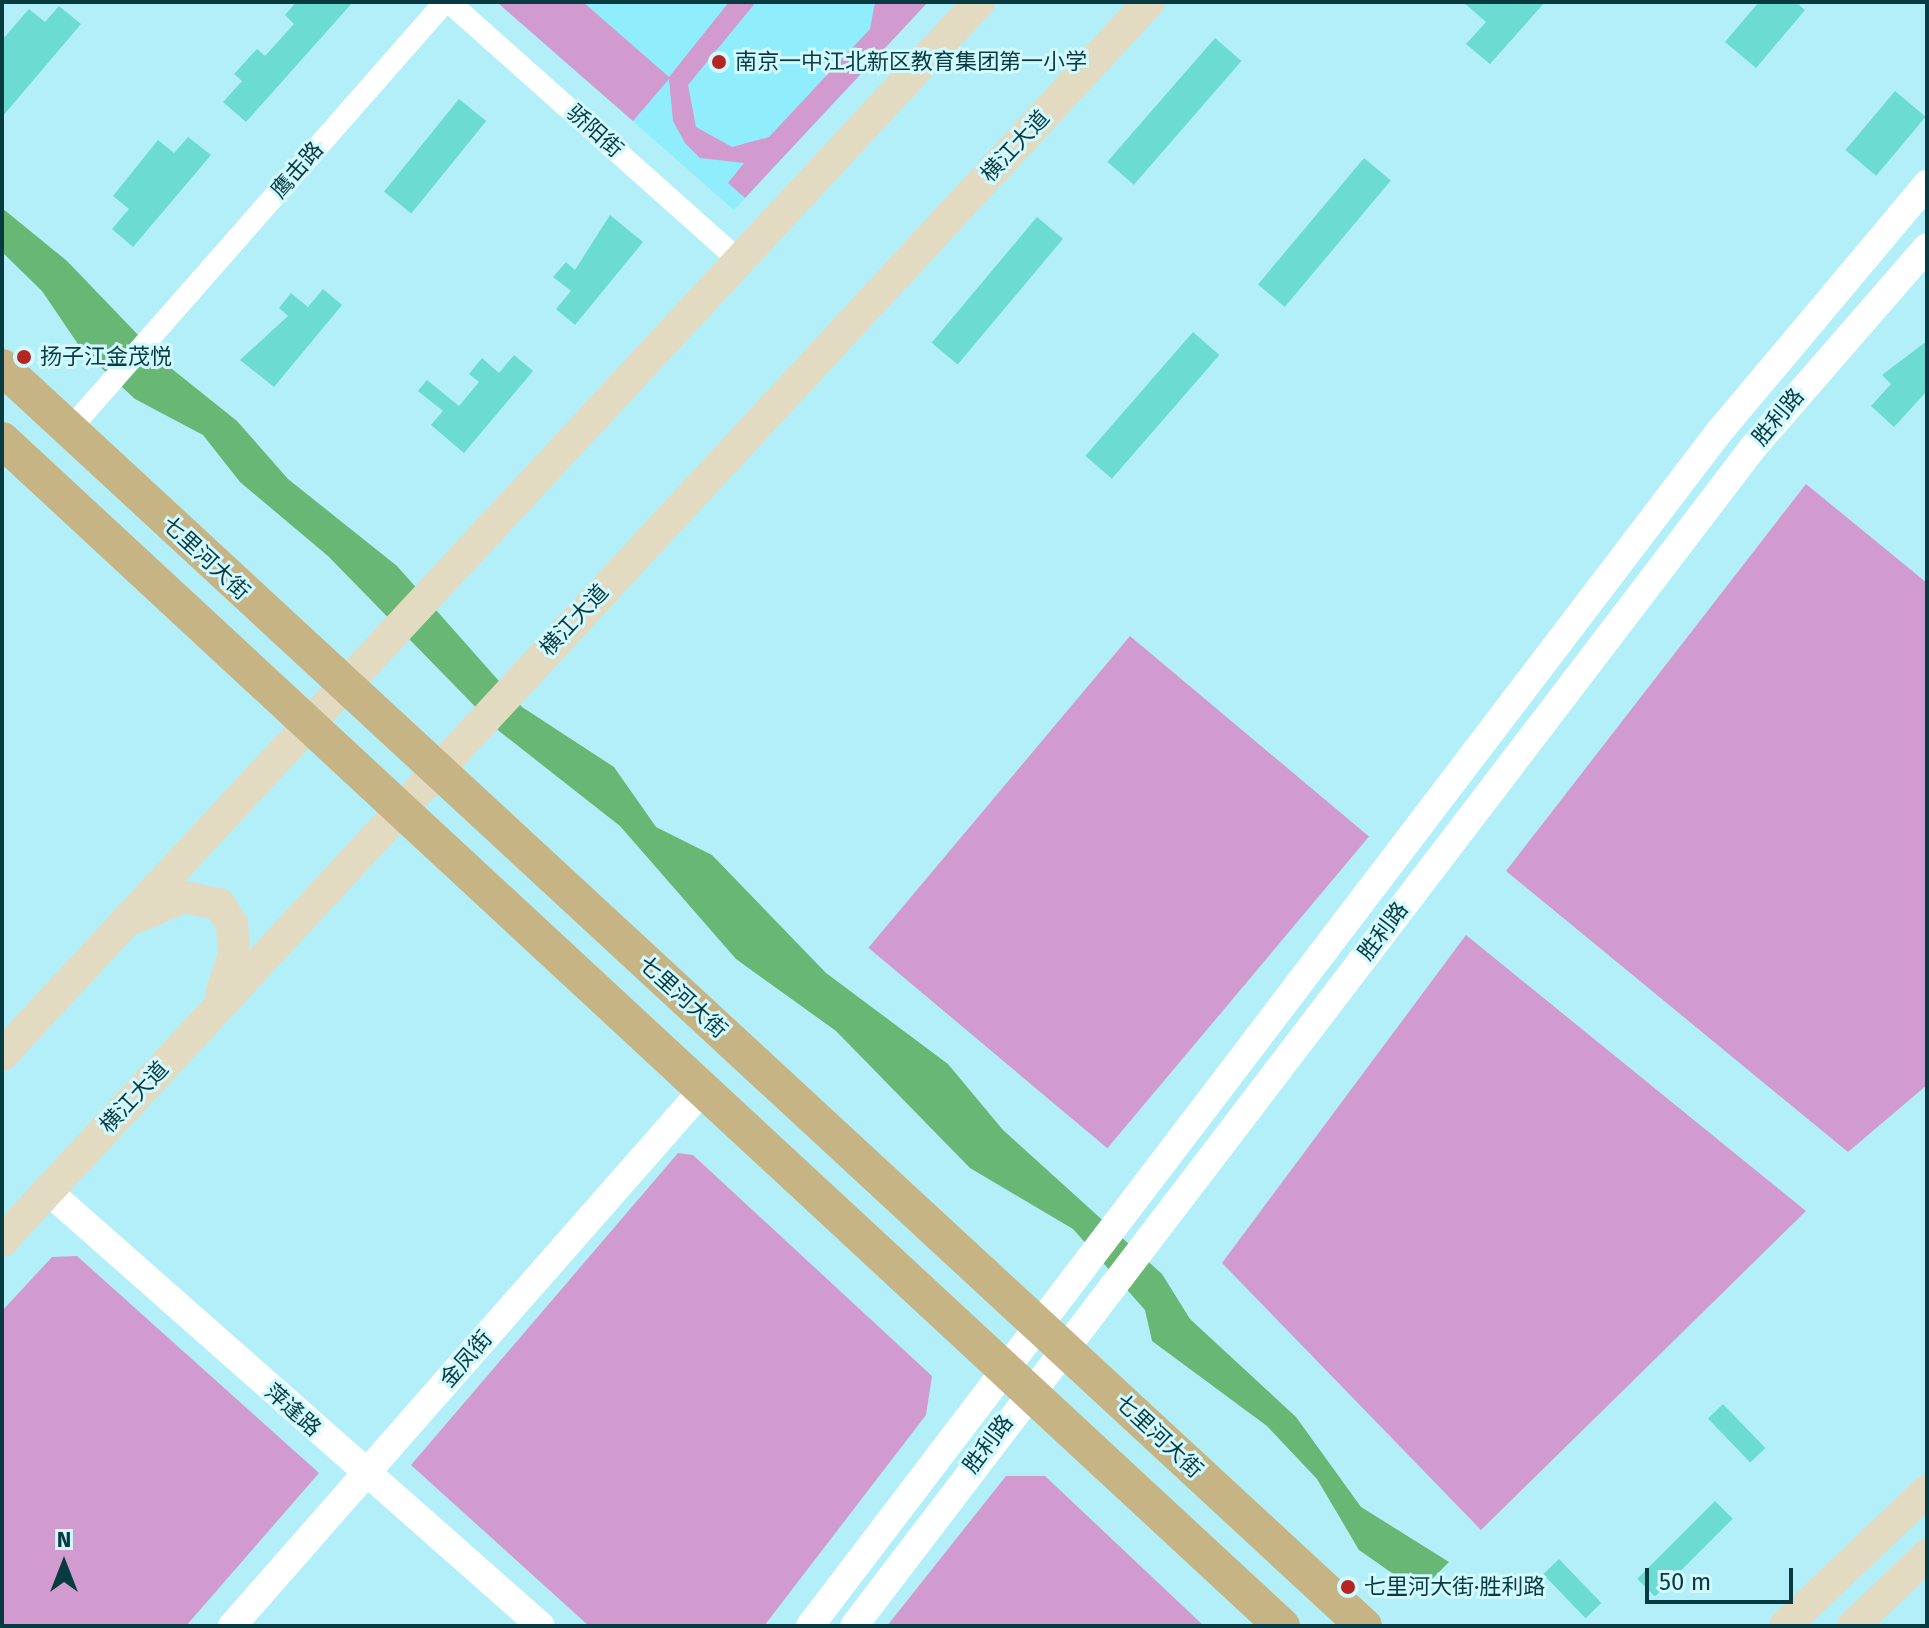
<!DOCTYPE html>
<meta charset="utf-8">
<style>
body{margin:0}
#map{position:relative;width:1929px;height:1628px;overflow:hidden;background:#b3eff8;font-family:"Fira Sans","Noto Sans SC",sans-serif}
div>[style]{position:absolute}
.built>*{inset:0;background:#90edfb}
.green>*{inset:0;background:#d29bd0;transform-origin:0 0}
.water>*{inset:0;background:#68b774}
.building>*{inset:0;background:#6cdbd2;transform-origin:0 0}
.minor>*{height:22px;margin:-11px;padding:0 11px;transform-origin:11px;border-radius:11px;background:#fff}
.tertiary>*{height:28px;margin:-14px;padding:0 14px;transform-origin:14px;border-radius:14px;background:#fff}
.secondary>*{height:32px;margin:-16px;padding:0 16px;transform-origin:16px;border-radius:16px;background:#e3dac2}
.primary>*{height:36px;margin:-18px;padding:0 18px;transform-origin:18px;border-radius:18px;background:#c7b484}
.dots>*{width:22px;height:22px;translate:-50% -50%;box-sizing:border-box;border:4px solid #d1f9ff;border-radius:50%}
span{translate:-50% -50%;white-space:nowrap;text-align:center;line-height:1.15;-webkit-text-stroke:6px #d1f9ff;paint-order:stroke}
.poi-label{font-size:22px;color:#073b41}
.left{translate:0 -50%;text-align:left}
.street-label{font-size:22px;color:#073b41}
.frame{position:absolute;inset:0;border:4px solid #073b41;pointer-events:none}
.north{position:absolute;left:24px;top:1524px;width:80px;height:80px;-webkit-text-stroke:6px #d1f9ff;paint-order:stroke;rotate:0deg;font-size:22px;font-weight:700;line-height:32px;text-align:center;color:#073b41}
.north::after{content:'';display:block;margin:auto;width:28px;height:36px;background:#073b41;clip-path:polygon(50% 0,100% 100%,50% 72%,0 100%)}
.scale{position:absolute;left:1645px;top:1568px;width:148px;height:36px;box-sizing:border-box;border:4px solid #073b41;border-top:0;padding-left:10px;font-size:24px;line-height:28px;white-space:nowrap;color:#073b41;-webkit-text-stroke:6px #d1f9ff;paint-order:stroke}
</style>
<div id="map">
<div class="built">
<div style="clip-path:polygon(497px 2px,928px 2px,734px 210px)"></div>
</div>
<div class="green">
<div style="clip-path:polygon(497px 2px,583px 2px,669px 77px,729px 2px,756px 2px,688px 85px,696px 127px,732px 147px,769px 137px,870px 29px,875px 2px,928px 2px,745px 198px,728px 183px,744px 163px,700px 158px,685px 143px,673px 121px,669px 79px,633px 121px)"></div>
<div style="clip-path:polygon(1806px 484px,1927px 583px,1927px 1085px,1848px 1152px,1506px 871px)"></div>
<div style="left:1130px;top:636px;width:312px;height:407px;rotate:40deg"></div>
<div style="clip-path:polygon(1466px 935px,1806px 1211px,1481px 1530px,1222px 1263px)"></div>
<div style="clip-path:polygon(678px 1153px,693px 1155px,932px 1376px,926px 1415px,764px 1626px,589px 1626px,411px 1465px)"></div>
<div style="clip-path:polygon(77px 1256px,319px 1473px,186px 1626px,2px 1626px,2px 1311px,52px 1257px)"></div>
<div style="clip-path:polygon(1006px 1476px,1045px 1476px,1204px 1626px,887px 1626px)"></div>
</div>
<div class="water">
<div style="clip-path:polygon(2px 208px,67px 261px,167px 365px,237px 421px,288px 479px,397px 566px,522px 707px,614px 767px,656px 827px,712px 855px,826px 973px,948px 1064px,1003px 1130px,1162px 1274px,1190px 1319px,1296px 1417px,1361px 1507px,1449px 1562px,1419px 1592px,1359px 1550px,1317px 1479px,1267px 1426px,1152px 1341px,1145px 1310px,1073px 1229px,970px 1168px,836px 1031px,736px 959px,620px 826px,499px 731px,328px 556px,240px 482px,203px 435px,135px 399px,82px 350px,42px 291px,2px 252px)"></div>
</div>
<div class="building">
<div style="clip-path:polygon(296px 2px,353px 2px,246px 122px,223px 102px,242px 81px,234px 74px,257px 49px,265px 56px,294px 24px,285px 15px)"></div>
<div style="clip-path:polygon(1463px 2px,1545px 2px,1490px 64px,1466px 44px,1486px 22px)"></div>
<div style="clip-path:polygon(1759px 2px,1796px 2px,1805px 10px,1756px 68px,1725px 42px)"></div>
<div style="clip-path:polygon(59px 6px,81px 24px,2px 117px,2px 40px,29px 9px,45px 22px)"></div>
<div style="left:1215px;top:38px;width:35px;height:164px;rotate:41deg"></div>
<div style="left:1895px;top:91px;width:40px;height:77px;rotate:40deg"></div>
<div style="left:459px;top:99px;width:35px;height:119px;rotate:39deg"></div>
<div style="clip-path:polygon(188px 137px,211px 155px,133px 247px,112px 229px,129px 209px,113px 196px,158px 140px,174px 153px)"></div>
<div style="left:1364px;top:158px;width:35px;height:165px;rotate:40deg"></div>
<div style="clip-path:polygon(610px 215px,643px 242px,575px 325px,556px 309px,571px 291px,553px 277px,566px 262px,575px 270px)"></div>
<div style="left:1037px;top:217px;width:34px;height:164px;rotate:40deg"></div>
<div style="clip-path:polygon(323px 289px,342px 305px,274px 387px,240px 360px,288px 316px,279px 308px,291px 293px,308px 307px)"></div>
<div style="left:1193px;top:332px;width:35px;height:164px;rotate:41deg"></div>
<div style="clip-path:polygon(1927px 341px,1927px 391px,1894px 427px,1871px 406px,1891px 384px,1882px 375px)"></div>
<div style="clip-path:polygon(514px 355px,533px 371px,464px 453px,431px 425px,443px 411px,418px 391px,427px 380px,459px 406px,479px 382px,469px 374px,482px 358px,499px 373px)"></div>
<div style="left:1723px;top:1404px;width:61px;height:21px;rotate:46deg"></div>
<div style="left:1715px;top:1501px;width:25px;height:110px;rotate:45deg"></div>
<div style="left:1559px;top:1559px;width:61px;height:22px;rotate:46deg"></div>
</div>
<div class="minor">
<div style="left:449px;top:2px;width:390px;rotate:41.7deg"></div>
<div style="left:69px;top:430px;width:570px;rotate:-48.7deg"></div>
</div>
<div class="tertiary">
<div style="left:48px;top:1191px;width:657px;rotate:41.42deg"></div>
<div style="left:232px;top:1626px;width:709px;rotate:-48.72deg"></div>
<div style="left:810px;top:1626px;width:1501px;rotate:-52.72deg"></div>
<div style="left:1719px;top:432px;width:324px;rotate:-50deg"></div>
<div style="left:854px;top:1626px;width:1485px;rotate:-52.66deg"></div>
<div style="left:1755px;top:445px;width:262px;rotate:-49deg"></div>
</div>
<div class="secondary">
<div style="left:134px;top:918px;width:55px;rotate:-22.4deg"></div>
<div style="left:185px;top:897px;width:35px;rotate:12deg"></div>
<div style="left:219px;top:904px;width:24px;rotate:57deg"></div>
<div style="left:232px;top:924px;width:31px;rotate:86deg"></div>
<div style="left:234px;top:955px;width:41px;rotate:108.4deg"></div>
<div style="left:2px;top:1055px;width:1436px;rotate:-47.14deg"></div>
<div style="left:2px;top:1241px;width:1688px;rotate:-47.21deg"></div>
<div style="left:1785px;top:1626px;width:196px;rotate:-43.6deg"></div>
<div style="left:1853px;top:1626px;width:103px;rotate:-43.8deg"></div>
</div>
<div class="primary">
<div style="left:2px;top:367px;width:1855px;rotate:42.75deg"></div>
<div style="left:2px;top:440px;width:1745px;rotate:42.82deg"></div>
</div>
<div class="dots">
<div style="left:719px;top:62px;background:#b52521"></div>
<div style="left:24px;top:357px;background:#b52521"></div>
<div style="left:1348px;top:1587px;background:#b52521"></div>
</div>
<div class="poi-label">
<span class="left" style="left:735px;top:62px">南京一中江北新区教育集团第一小学</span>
<span class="left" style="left:40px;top:357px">扬子江金茂悦</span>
<span class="left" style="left:1364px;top:1587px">七里河大街·胜利路</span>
</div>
<div class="street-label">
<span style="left:595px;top:131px;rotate:42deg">骄阳街</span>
<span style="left:1015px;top:146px;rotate:-47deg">横江大道</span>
<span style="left:297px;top:170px;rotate:-49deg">鹰击路</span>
<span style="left:1778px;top:417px;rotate:-50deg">胜利路</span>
<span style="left:206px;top:558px;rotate:43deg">七里河大街</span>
<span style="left:574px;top:620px;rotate:-47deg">横江大道</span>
<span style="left:1383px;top:931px;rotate:-53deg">胜利路</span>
<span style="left:683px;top:997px;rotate:42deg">七里河大街</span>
<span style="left:134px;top:1097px;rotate:-47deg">横江大道</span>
<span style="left:466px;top:1359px;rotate:-49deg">金凤街</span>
<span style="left:293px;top:1410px;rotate:42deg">萍逢路</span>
<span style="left:1159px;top:1436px;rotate:43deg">七里河大街</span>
<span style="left:988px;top:1444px;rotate:-53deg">胜利路</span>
</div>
<div class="frame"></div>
<div class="north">N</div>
<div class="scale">50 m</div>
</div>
